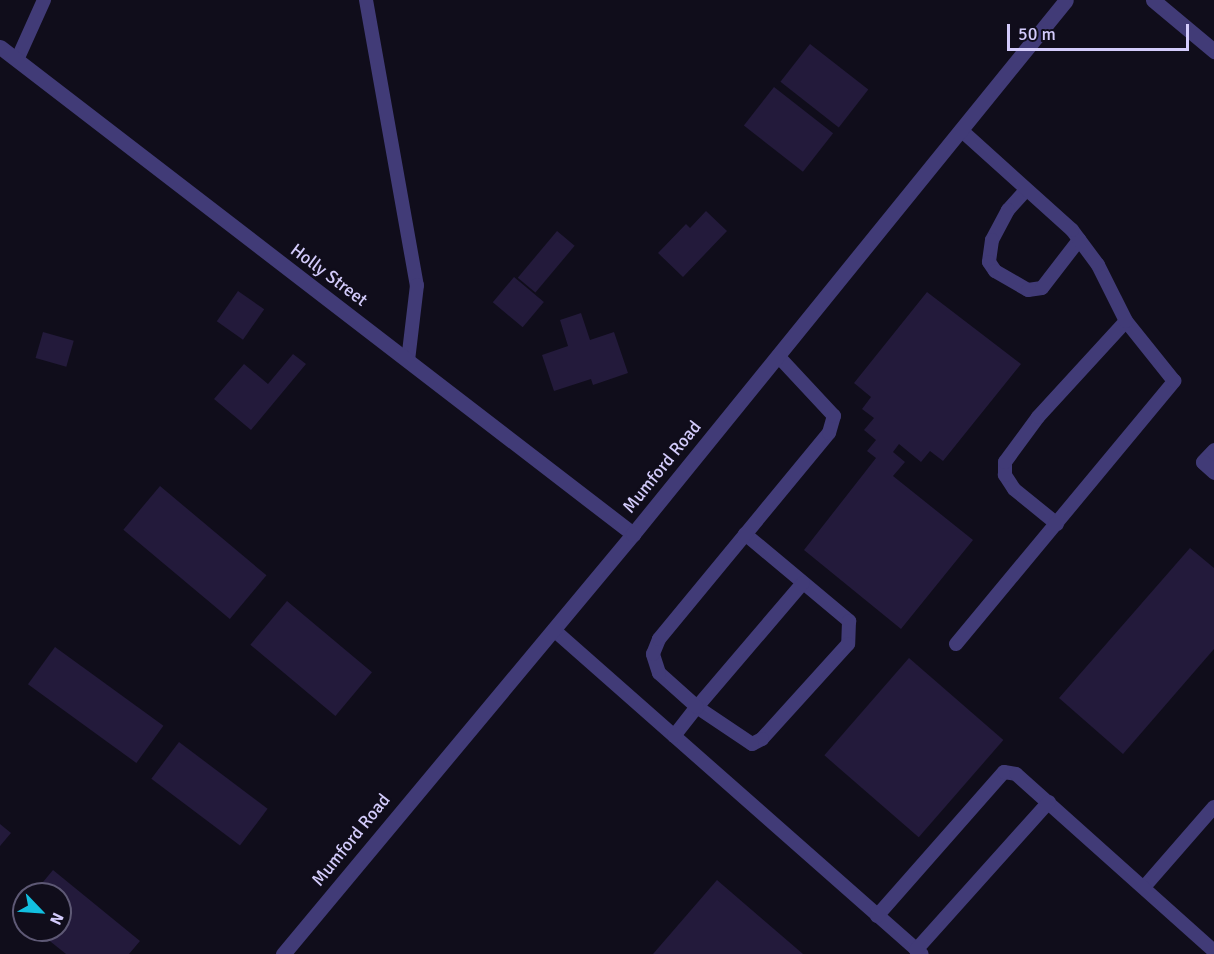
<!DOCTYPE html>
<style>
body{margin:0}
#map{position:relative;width:1214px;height:954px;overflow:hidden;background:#100d1b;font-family:Signika,sans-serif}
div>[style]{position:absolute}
.building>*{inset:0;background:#231a3b;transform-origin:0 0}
.lane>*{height:14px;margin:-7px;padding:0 7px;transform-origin:7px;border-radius:7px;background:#413b77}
.street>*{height:15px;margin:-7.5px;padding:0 7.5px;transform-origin:7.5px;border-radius:7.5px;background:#413b77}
span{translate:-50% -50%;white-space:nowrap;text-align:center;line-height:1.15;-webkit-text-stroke:4.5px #100d1b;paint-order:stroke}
.street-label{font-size:18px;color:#d3cbfb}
.north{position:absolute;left:12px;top:882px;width:60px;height:60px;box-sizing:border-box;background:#100d1b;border:2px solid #5e5975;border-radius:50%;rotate:115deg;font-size:16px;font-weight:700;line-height:24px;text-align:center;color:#d3cbfb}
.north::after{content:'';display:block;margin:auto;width:21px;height:27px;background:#12bfe0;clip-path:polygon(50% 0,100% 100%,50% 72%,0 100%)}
.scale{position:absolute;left:1007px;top:24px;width:182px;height:27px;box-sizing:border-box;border:3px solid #d3cbfb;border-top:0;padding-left:8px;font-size:18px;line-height:21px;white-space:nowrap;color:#d3cbfb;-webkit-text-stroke:4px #100d1b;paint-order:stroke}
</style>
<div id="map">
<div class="building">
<div style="left:810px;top:44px;width:74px;height:48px;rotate:38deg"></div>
<div style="left:774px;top:87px;width:75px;height:49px;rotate:38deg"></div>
<div style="clip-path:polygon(706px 211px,727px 231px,683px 277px,658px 253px,686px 224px,690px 228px)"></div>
<div style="left:557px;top:231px;width:23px;height:61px;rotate:40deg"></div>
<div style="left:514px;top:277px;width:39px;height:33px;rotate:40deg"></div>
<div style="left:238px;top:291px;width:32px;height:37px;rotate:35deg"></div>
<div style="clip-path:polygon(927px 292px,1021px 364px,943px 461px,930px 451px,921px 462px,899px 444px,893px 452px,905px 462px,893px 476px,973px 540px,901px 629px,804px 550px,876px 458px,867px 451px,876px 440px,864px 430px,874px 418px,862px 409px,871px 397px,854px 383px)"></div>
<div style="clip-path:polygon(581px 313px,590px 340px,614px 332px,628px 373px,593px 385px,591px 379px,554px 391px,542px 355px,568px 346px,560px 320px)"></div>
<div style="left:43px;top:332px;width:32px;height:27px;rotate:16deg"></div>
<div style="clip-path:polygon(293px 354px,306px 364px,251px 430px,214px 399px,244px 364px,268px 384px)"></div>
<div style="left:160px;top:486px;width:139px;height:57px;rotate:40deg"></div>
<div style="clip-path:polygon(1190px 548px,1214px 568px,1214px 649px,1123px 754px,1059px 698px)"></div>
<div style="left:287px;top:601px;width:111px;height:57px;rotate:40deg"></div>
<div style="left:55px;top:647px;width:134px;height:46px;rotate:36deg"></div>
<div style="left:909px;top:658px;width:125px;height:129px;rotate:41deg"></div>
<div style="left:179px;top:742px;width:111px;height:46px;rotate:37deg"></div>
<div style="clip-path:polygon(0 824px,11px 833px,0 846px)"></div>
<div style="clip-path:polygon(53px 870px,140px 941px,129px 954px,66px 954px,36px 930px,60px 930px,60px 894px,33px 894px)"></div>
<div style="clip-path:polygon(717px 880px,803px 954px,653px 954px)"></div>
</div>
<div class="lane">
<div style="left:366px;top:0;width:290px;rotate:79.9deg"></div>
<div style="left:417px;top:285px;width:76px;rotate:96.8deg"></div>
<div style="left:17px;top:60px;width:66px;rotate:-65.8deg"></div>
<div style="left:1026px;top:190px;width:27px;rotate:132deg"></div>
<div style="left:1008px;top:210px;width:34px;rotate:118deg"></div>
<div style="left:992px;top:240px;width:22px;rotate:98deg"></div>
<div style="left:989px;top:262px;width:11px;rotate:56deg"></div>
<div style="left:995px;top:271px;width:38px;rotate:30deg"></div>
<div style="left:1028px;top:290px;width:14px;rotate:-8deg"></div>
<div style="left:1042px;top:288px;width:61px;rotate:-52.4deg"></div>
<div style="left:1057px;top:524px;width:55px;rotate:-140.9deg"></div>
<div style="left:1014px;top:489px;width:17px;rotate:-123deg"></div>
<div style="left:1005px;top:475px;width:13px;rotate:-90deg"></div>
<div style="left:1005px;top:462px;width:56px;rotate:-53.7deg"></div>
<div style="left:1038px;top:417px;width:130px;rotate:-47.5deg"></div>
<div style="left:745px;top:534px;width:136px;rotate:39.9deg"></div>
<div style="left:849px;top:621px;width:23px;rotate:92deg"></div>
<div style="left:848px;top:644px;width:128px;rotate:132.2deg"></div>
<div style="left:762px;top:739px;width:11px;rotate:153deg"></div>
<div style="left:752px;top:744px;width:66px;rotate:-146.1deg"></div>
<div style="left:697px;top:707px;width:163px;rotate:-49.5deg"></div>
<div style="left:554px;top:630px;width:490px;rotate:41.4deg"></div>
<div style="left:956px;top:644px;width:342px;rotate:-50.3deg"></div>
<div style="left:1174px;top:381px;width:77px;rotate:-128.7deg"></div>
<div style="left:1126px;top:321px;width:63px;rotate:-116.6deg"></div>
<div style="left:1098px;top:265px;width:44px;rotate:-126.6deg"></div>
<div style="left:1072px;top:230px;width:149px;rotate:-138deg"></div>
<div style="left:674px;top:736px;width:37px;rotate:-52deg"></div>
<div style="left:697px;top:707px;width:51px;rotate:-138.2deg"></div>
<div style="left:659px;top:673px;width:20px;rotate:-108deg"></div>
<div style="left:653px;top:654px;width:16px;rotate:-68deg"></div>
<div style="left:659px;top:639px;width:267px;rotate:-50.5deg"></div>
<div style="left:829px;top:433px;width:18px;rotate:-74deg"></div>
<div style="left:834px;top:416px;width:82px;rotate:-133deg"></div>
<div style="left:1145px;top:886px;width:105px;rotate:-48.9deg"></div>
<div style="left:877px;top:916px;width:192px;rotate:-48.6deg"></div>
<div style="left:1004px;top:772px;width:12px;rotate:9deg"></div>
<div style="left:1016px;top:774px;width:266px;rotate:41.8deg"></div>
<div style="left:916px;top:950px;width:199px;rotate:-48.1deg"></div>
</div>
<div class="street">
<div style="left:1153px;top:0;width:80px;rotate:39.9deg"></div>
<div style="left:0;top:47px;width:799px;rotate:37.57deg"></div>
<div style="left:1214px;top:450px;width:16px;rotate:133deg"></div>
<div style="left:1203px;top:462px;width:15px;rotate:42deg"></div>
<div style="left:283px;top:954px;width:547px;rotate:-50.19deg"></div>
<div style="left:633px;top:534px;width:687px;rotate:-50.96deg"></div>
</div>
<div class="street-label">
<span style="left:329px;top:275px;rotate:37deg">Holly Street</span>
<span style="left:662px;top:467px;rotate:-51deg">Mumford Road</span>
<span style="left:351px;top:840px;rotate:-51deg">Mumford Road</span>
</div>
<div class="north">N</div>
<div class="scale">50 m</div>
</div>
